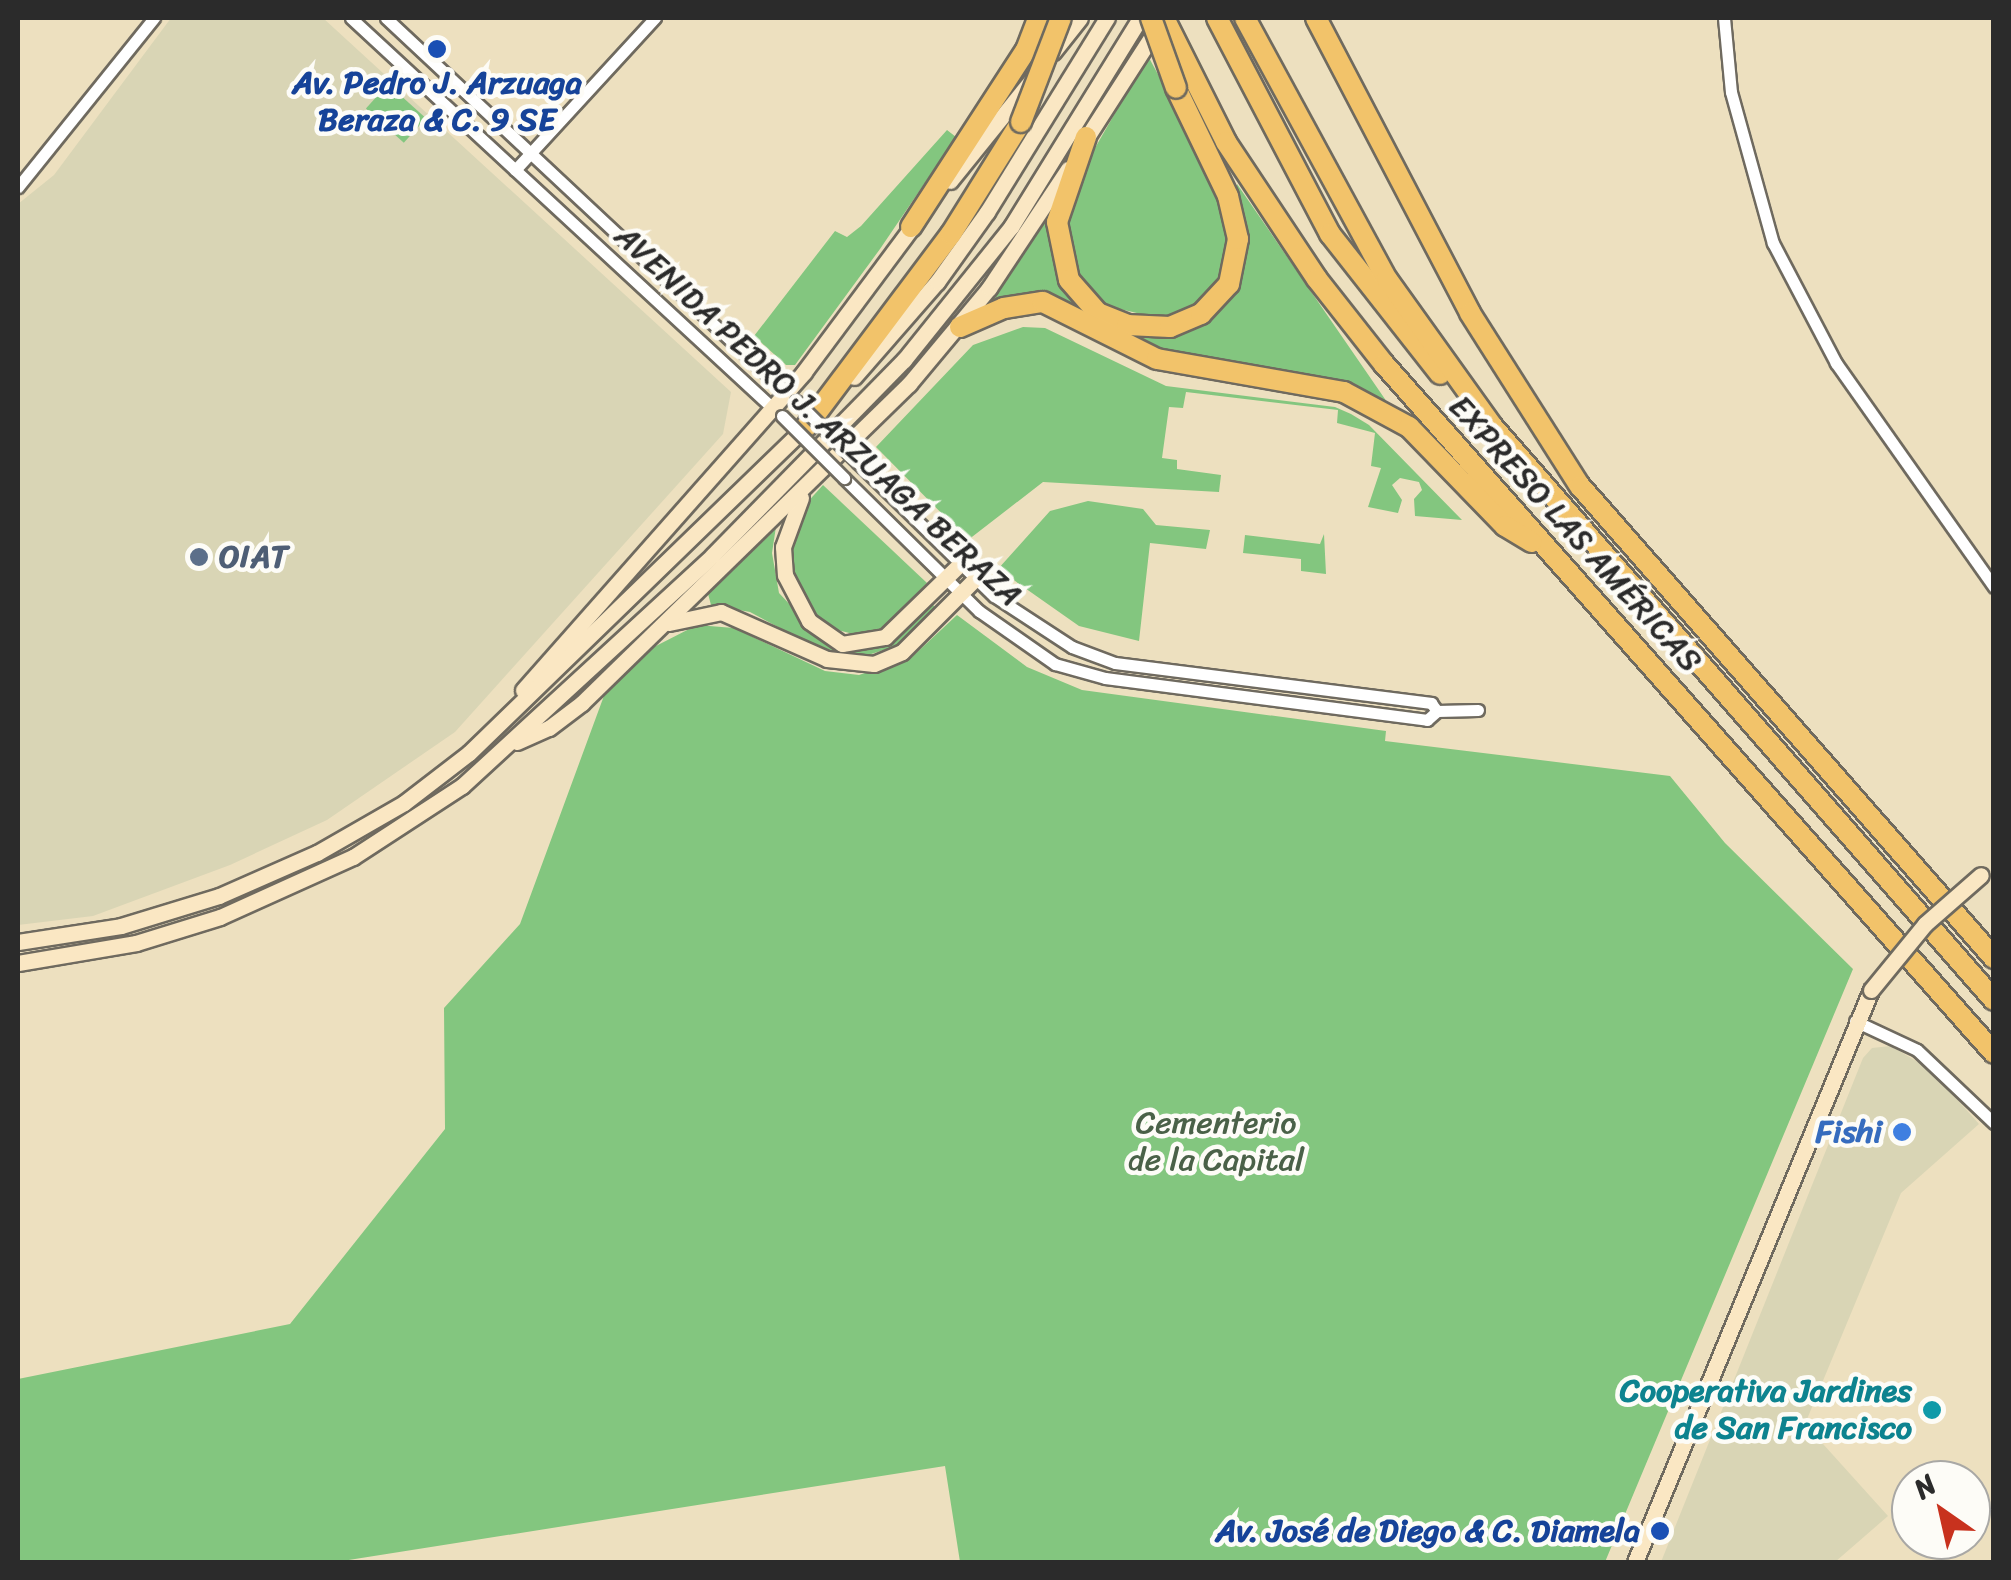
<!DOCTYPE html>
<meta charset="utf-8">
<style>
body{margin:0}
#map{position:relative;width:2011px;height:1580px;overflow:hidden;background:#ede0bf;font-family:Sriracha,sans-serif}
div>[style]{position:absolute}
.built>*{inset:0;background:#d9d5b5}
.green>*{inset:0;background:#83c67f;transform-origin:0 0}
.roads{filter:drop-shadow(2px 0 #6f6a5f) drop-shadow(-2px 0 #6f6a5f) drop-shadow(0 2px #6f6a5f) drop-shadow(0 -2px #6f6a5f)}
.street>*{height:11px;margin:-5.5px;padding:0 5.5px;transform-origin:5.5px;border-radius:5.5px;background:#fff}
.secondary>*{height:15px;margin:-7.5px;padding:0 7.5px;transform-origin:7.5px;border-radius:7.5px;background:#fae7c3}
.highway>*{height:20px;margin:-10px;padding:0 10px;transform-origin:10px;border-radius:10px;background:#f2c36a}
.bridges{filter:drop-shadow(2px 0 #6f6a5f) drop-shadow(-2px 0 #6f6a5f) drop-shadow(0 2px #6f6a5f) drop-shadow(0 -2px #6f6a5f)}
.street-bridge>*{height:11px;margin:-5.5px;padding:0 5.5px;transform-origin:5.5px;border-radius:5.5px;background:#fff}
.secondary-bridge>*{height:15px;margin:-7.5px;padding:0 7.5px;transform-origin:7.5px;border-radius:7.5px;background:#fae7c3}
.highway-bridge>*{height:20px;margin:-10px;padding:0 10px;transform-origin:10px;border-radius:10px;background:#f2c36a}
.dots>*{width:28px;height:28px;translate:-50% -50%;box-sizing:border-box;border:5px solid #fdfcf7;border-radius:50%}
span{translate:-50% -50%;white-space:nowrap;text-align:center;line-height:1.15;-webkit-text-stroke:9px #fdfcf7;paint-order:stroke}
.transit-label{font-size:32px;color:#164399;font-weight:700}
.right{translate:-100% -50%;text-align:right}
.street-label{font-size:32px;color:#2b2b2b}
.service-label{font-size:32px;color:#4e5e75;font-weight:700}
.left{translate:0 -50%;text-align:left}
.park-label{font-size:32px;color:#4a6148}
.shop-label{font-size:32px;color:#366cbe;font-weight:700}
.culture-label{font-size:32px;color:#0d838f;font-weight:700}
.frame{position:absolute;inset:0;border:20px solid #2b2b2b;pointer-events:none}
.north{position:absolute;left:1891px;top:1460px;width:100px;height:100px;box-sizing:border-box;background:#fdfcf7;border:2px solid #a9a8a5;border-radius:50%;rotate:326deg;font-size:28px;font-weight:700;line-height:40px;text-align:center;color:#2b2b2b}
.north::after{content:'';display:block;margin:auto;width:35px;height:45px;background:#c8321e;clip-path:polygon(50% 0,100% 100%,50% 72%,0 100%)}
</style>
<div id="map">
<div class="built">
<div style="clip-path:polygon(171px 18px,323px 18px,731px 392px,723px 434px,455px 732px,327px 820px,230px 865px,93px 916px,18px 925px,18px 204px,54px 175px)"></div>
<div style="clip-path:polygon(1891px 1046px,1931px 1070px,1979px 1124px,1901px 1193px,1805px 1424px,1888px 1516px,1835px 1562px,1661px 1562px,1863px 1058px,1872px 1048px)"></div>
</div>
<div class="green">
<div style="clip-path:polygon(1148px 56px,1209px 168px,1222px 203px,1227px 249px,1221px 273px,1201px 301px,1162px 319px,1099px 304px,1070px 260px,1067px 236px,1068px 208px,1084px 167px)"></div>
<div style="left:388px;top:84px;width:51px;height:33px;rotate:42deg"></div>
<div style="clip-path:polygon(947px 130px,956px 137px,880px 249px,795px 365px,786px 365px,754px 336px,835px 231px,847px 237px,861px 226px)"></div>
<div style="clip-path:polygon(1237px 184px,1387px 402px,1162px 355px,1072px 308px,985px 307px,1051px 210px,1067px 282px,1143px 332px,1222px 303px)"></div>
<div style="clip-path:polygon(1023px 327px,1045px 328px,1166px 386px,1335px 407px,1351px 414px,1369px 425px,1462px 520px,1415px 516px,1414px 499px,1422px 490px,1419px 482px,1400px 478px,1392px 485px,1402px 500px,1398px 513px,1368px 507px,1381px 468px,1371px 466px,1375px 433px,1337px 423px,1338px 410px,1186px 392px,1183px 408px,1169px 407px,1162px 458px,1177px 460px,1177px 469px,1221px 475px,1219px 492px,1043px 482px,968px 540px,876px 447px,973px 345px)"></div>
<div style="clip-path:polygon(823px 485px,927px 583px,882px 630px,861px 636px,826px 627px,795px 583px,791px 542px,804px 506px)"></div>
<div style="clip-path:polygon(1088px 501px,1143px 509px,1156px 525px,1210px 530px,1206px 549px,1150px 543px,1139px 641px,1079px 626px,998px 569px,1050px 511px)"></div>
<div style="clip-path:polygon(777px 520px,772px 553px,779px 593px,826px 643px,861px 649px,883px 645px,933px 605px,938px 610px,905px 643px,859px 658px,825px 652px,750px 612px,711px 605px,707px 590px)"></div>
<div style="clip-path:polygon(1324px 534px,1326px 574px,1301px 571px,1301px 559px,1243px 553px,1245px 535px,1320px 544px)"></div>
<div style="clip-path:polygon(957px 615px,1027px 667px,1082px 690px,1386px 731px,1385px 741px,1670px 776px,1725px 843px,1853px 969px,1605px 1562px,960px 1562px,945px 1466px,336px 1562px,18px 1562px,18px 1379px,290px 1324px,445px 1129px,444px 1008px,520px 924px,605px 693px,650px 649px,697px 625px,734px 628px,825px 671px,859px 675px,912px 657px)"></div>
</div>
<div class="roads">
<div class="street">
<div style="left:351px;top:18px;width:580px;rotate:42.77deg"></div>
<div style="left:386px;top:18px;width:552px;rotate:43.09deg"></div>
<div style="left:1724px;top:18px;width:74px;rotate:84.6deg"></div>
<div style="left:1731px;top:92px;width:157px;rotate:74.5deg"></div>
<div style="left:1773px;top:243px;width:136px;rotate:62.3deg"></div>
<div style="left:1836px;top:363px;width:274px;rotate:54.8deg"></div>
<div style="left:515px;top:170px;width:207px;rotate:-47.4deg"></div>
<div style="left:18px;top:187px;width:217px;rotate:-51.2deg"></div>
<div style="left:858px;top:463px;width:190px;rotate:44.4deg"></div>
<div style="left:994px;top:596px;width:93px;rotate:33.2deg"></div>
<div style="left:1072px;top:647px;width:46px;rotate:20.4deg"></div>
<div style="left:1115px;top:663px;width:319px;rotate:7.2deg"></div>
<div style="left:1431px;top:703px;width:10px;rotate:53deg"></div>
<div style="left:844px;top:478px;width:190px;rotate:44.6deg"></div>
<div style="left:979px;top:611px;width:93px;rotate:34.9deg"></div>
<div style="left:1055px;top:664px;width:52px;rotate:15.6deg"></div>
<div style="left:1105px;top:678px;width:325px;rotate:7.4deg"></div>
<div style="left:1427px;top:720px;width:13px;rotate:-42deg"></div>
<div style="left:1437px;top:711px;width:41px;rotate:-1.4deg"></div>
<div style="left:1855px;top:1021px;width:68px;rotate:25.1deg"></div>
<div style="left:1917px;top:1050px;width:106px;rotate:43.5deg"></div>
</div>
<div class="secondary">
<div style="left:1053px;top:52px;width:43px;rotate:-51.5deg"></div>
<div style="left:1082px;top:145px;width:143px;rotate:-57.3deg"></div>
<div style="left:950px;top:181px;width:132px;rotate:-51.1deg"></div>
<div style="left:854px;top:377px;width:126px;rotate:-48.9deg"></div>
<div style="left:937px;top:282px;width:86px;rotate:-54.5deg"></div>
<div style="left:987px;top:212px;width:228px;rotate:-58.3deg"></div>
<div style="left:801px;top:498px;width:52px;rotate:110.2deg"></div>
<div style="left:783px;top:547px;width:28px;rotate:86deg"></div>
<div style="left:785px;top:575px;width:52px;rotate:62.4deg"></div>
<div style="left:809px;top:621px;width:40px;rotate:34.9deg"></div>
<div style="left:842px;top:644px;width:44px;rotate:-9.2deg"></div>
<div style="left:885px;top:637px;width:106px;rotate:-44.2deg"></div>
<div style="left:669px;top:623px;width:53px;rotate:-11.9deg"></div>
<div style="left:721px;top:612px;width:116px;rotate:23.9deg"></div>
<div style="left:827px;top:659px;width:47px;rotate:6.1deg"></div>
<div style="left:874px;top:664px;width:30px;rotate:-23deg"></div>
<div style="left:902px;top:652px;width:105px;rotate:-45deg"></div>
<div style="left:523px;top:690px;width:424px;rotate:-48.5deg"></div>
<div style="left:804px;top:372px;width:187px;rotate:-53.3deg"></div>
<div style="left:517px;top:742px;width:35px;rotate:-24deg"></div>
<div style="left:549px;top:728px;width:41px;rotate:-37.1deg"></div>
<div style="left:582px;top:703px;width:457px;rotate:-44.3deg"></div>
<div style="left:909px;top:384px;width:125px;rotate:-50.2deg"></div>
<div style="left:989px;top:288px;width:143px;rotate:-56.4deg"></div>
<div style="left:18px;top:942px;width:104px;rotate:-8.8deg"></div>
<div style="left:121px;top:926px;width:102px;rotate:-17deg"></div>
<div style="left:219px;top:896px;width:107px;rotate:-23.7deg"></div>
<div style="left:317px;top:853px;width:100px;rotate:-29.9deg"></div>
<div style="left:404px;top:803px;width:82px;rotate:-37.6deg"></div>
<div style="left:469px;top:753px;width:475px;rotate:-44.1deg"></div>
<div style="left:18px;top:963px;width:120px;rotate:-9.6deg"></div>
<div style="left:136px;top:943px;width:88px;rotate:-17.2deg"></div>
<div style="left:220px;top:917px;width:146px;rotate:-24.3deg"></div>
<div style="left:353px;top:857px;width:130px;rotate:-33.1deg"></div>
<div style="left:462px;top:786px;width:341px;rotate:-42.6deg"></div>
<div style="left:713px;top:555px;width:273px;rotate:-45.6deg"></div>
<div style="left:904px;top:360px;width:171px;rotate:-51.2deg"></div>
<div style="left:1011px;top:227px;width:246px;rotate:-58.3deg"></div>
<div style="left:1635px;top:1562px;width:619px;rotate:-67.58deg"></div>
</div>
<div class="highway">
<div style="left:1164px;top:18px;width:139px;rotate:63.4deg"></div>
<div style="left:1226px;top:142px;width:164px;rotate:56.4deg"></div>
<div style="left:1317px;top:279px;width:108px;rotate:51.8deg"></div>
<div style="left:1384px;top:364px;width:920px;rotate:48.48deg"></div>
<div style="left:1217px;top:18px;width:244px;rotate:62.4deg"></div>
<div style="left:1330px;top:234px;width:178px;rotate:51.8deg"></div>
<div style="left:1245px;top:18px;width:297px;rotate:61.5deg"></div>
<div style="left:1387px;top:279px;width:182px;rotate:54.4deg"></div>
<div style="left:1493px;top:427px;width:761px;rotate:48.84deg"></div>
<div style="left:1316px;top:18px;width:333px;rotate:62.4deg"></div>
<div style="left:1470px;top:313px;width:205px;rotate:57.6deg"></div>
<div style="left:1580px;top:486px;width:628px;rotate:48.75deg"></div>
<div style="left:1086px;top:137px;width:90px;rotate:108.8deg"></div>
<div style="left:1057px;top:222px;width:59px;rotate:78.3deg"></div>
<div style="left:1069px;top:280px;width:44px;rotate:48.7deg"></div>
<div style="left:1098px;top:313px;width:31px;rotate:22deg"></div>
<div style="left:1127px;top:325px;width:43px;rotate:2.7deg"></div>
<div style="left:1170px;top:327px;width:34px;rotate:-23deg"></div>
<div style="left:1201px;top:314px;width:41px;rotate:-47deg"></div>
<div style="left:1229px;top:284px;width:46px;rotate:-78.7deg"></div>
<div style="left:1238px;top:239px;width:44px;rotate:-103.1deg"></div>
<div style="left:1228px;top:196px;width:120px;rotate:-115.7deg"></div>
<div style="left:911px;top:227px;width:211px;rotate:-57deg"></div>
<div style="left:1026px;top:50px;width:34px;rotate:-69deg"></div>
<div style="left:960px;top:327px;width:48px;rotate:-23.4deg"></div>
<div style="left:1004px;top:308px;width:39px;rotate:-9deg"></div>
<div style="left:1043px;top:302px;width:127px;rotate:26.6deg"></div>
<div style="left:1157px;top:359px;width:190px;rotate:10deg"></div>
<div style="left:1344px;top:392px;width:74px;rotate:28.3deg"></div>
<div style="left:1409px;top:427px;width:138px;rotate:45.9deg"></div>
<div style="left:1505px;top:526px;width:31px;rotate:31deg"></div>
<div style="left:806px;top:427px;width:241px;rotate:-53.1deg"></div>
<div style="left:951px;top:234px;width:132px;rotate:-58deg"></div>
</div>
</div>
<div class="bridges">
<div class="street-bridge">
<div style="left:796px;top:401px;width:88px;rotate:45deg"></div>
<div style="left:782px;top:416px;width:88px;rotate:45deg"></div>
</div>
<div class="secondary-bridge">
<div style="left:1871px;top:990px;width:85px;rotate:-50.7deg"></div>
<div style="left:1925px;top:924px;width:74px;rotate:-41.2deg"></div>
</div>
<div class="highway-bridge">
<div style="left:1151px;top:18px;width:74px;rotate:70.3deg"></div>
<div style="left:1021px;top:122px;width:111px;rotate:-69deg"></div>
</div>
</div>
<div class="dots">
<div style="left:437px;top:49px;background:#1a4fb4"></div>
<div style="left:199px;top:557px;background:#5c6f8a"></div>
<div style="left:1902px;top:1132px;background:#3f7fe0"></div>
<div style="left:1932px;top:1410px;background:#0f9aa8"></div>
<div style="left:1660px;top:1531px;background:#1a4fb4"></div>
</div>
<div class="transit-label">
<span style="left:437px;top:102px">Av. Pedro J. Arzuaga<br>Beraza &amp; C. 9 SE</span>
<span class="right" style="left:1640px;top:1531px">Av. José de Diego &amp; C. Diamela</span>
</div>
<div class="street-label">
<span style="left:818px;top:416px;rotate:43deg">AVENIDA PEDRO J. ARZUAGA BERAZA</span>
<span style="left:1575px;top:534px;rotate:48deg">EXPRESO LAS AMÉRICAS</span>
</div>
<div class="service-label">
<span class="left" style="left:219px;top:557px">OIAT</span>
</div>
<div class="park-label">
<span style="left:1216px;top:1142px">Cementerio<br>de la Capital</span>
</div>
<div class="shop-label">
<span class="right" style="left:1882px;top:1132px">Fishi</span>
</div>
<div class="culture-label">
<span class="right" style="left:1912px;top:1410px">Cooperativa Jardines<br>de San Francisco</span>
</div>
<div class="frame"></div>
<div class="north">N</div>
</div>
